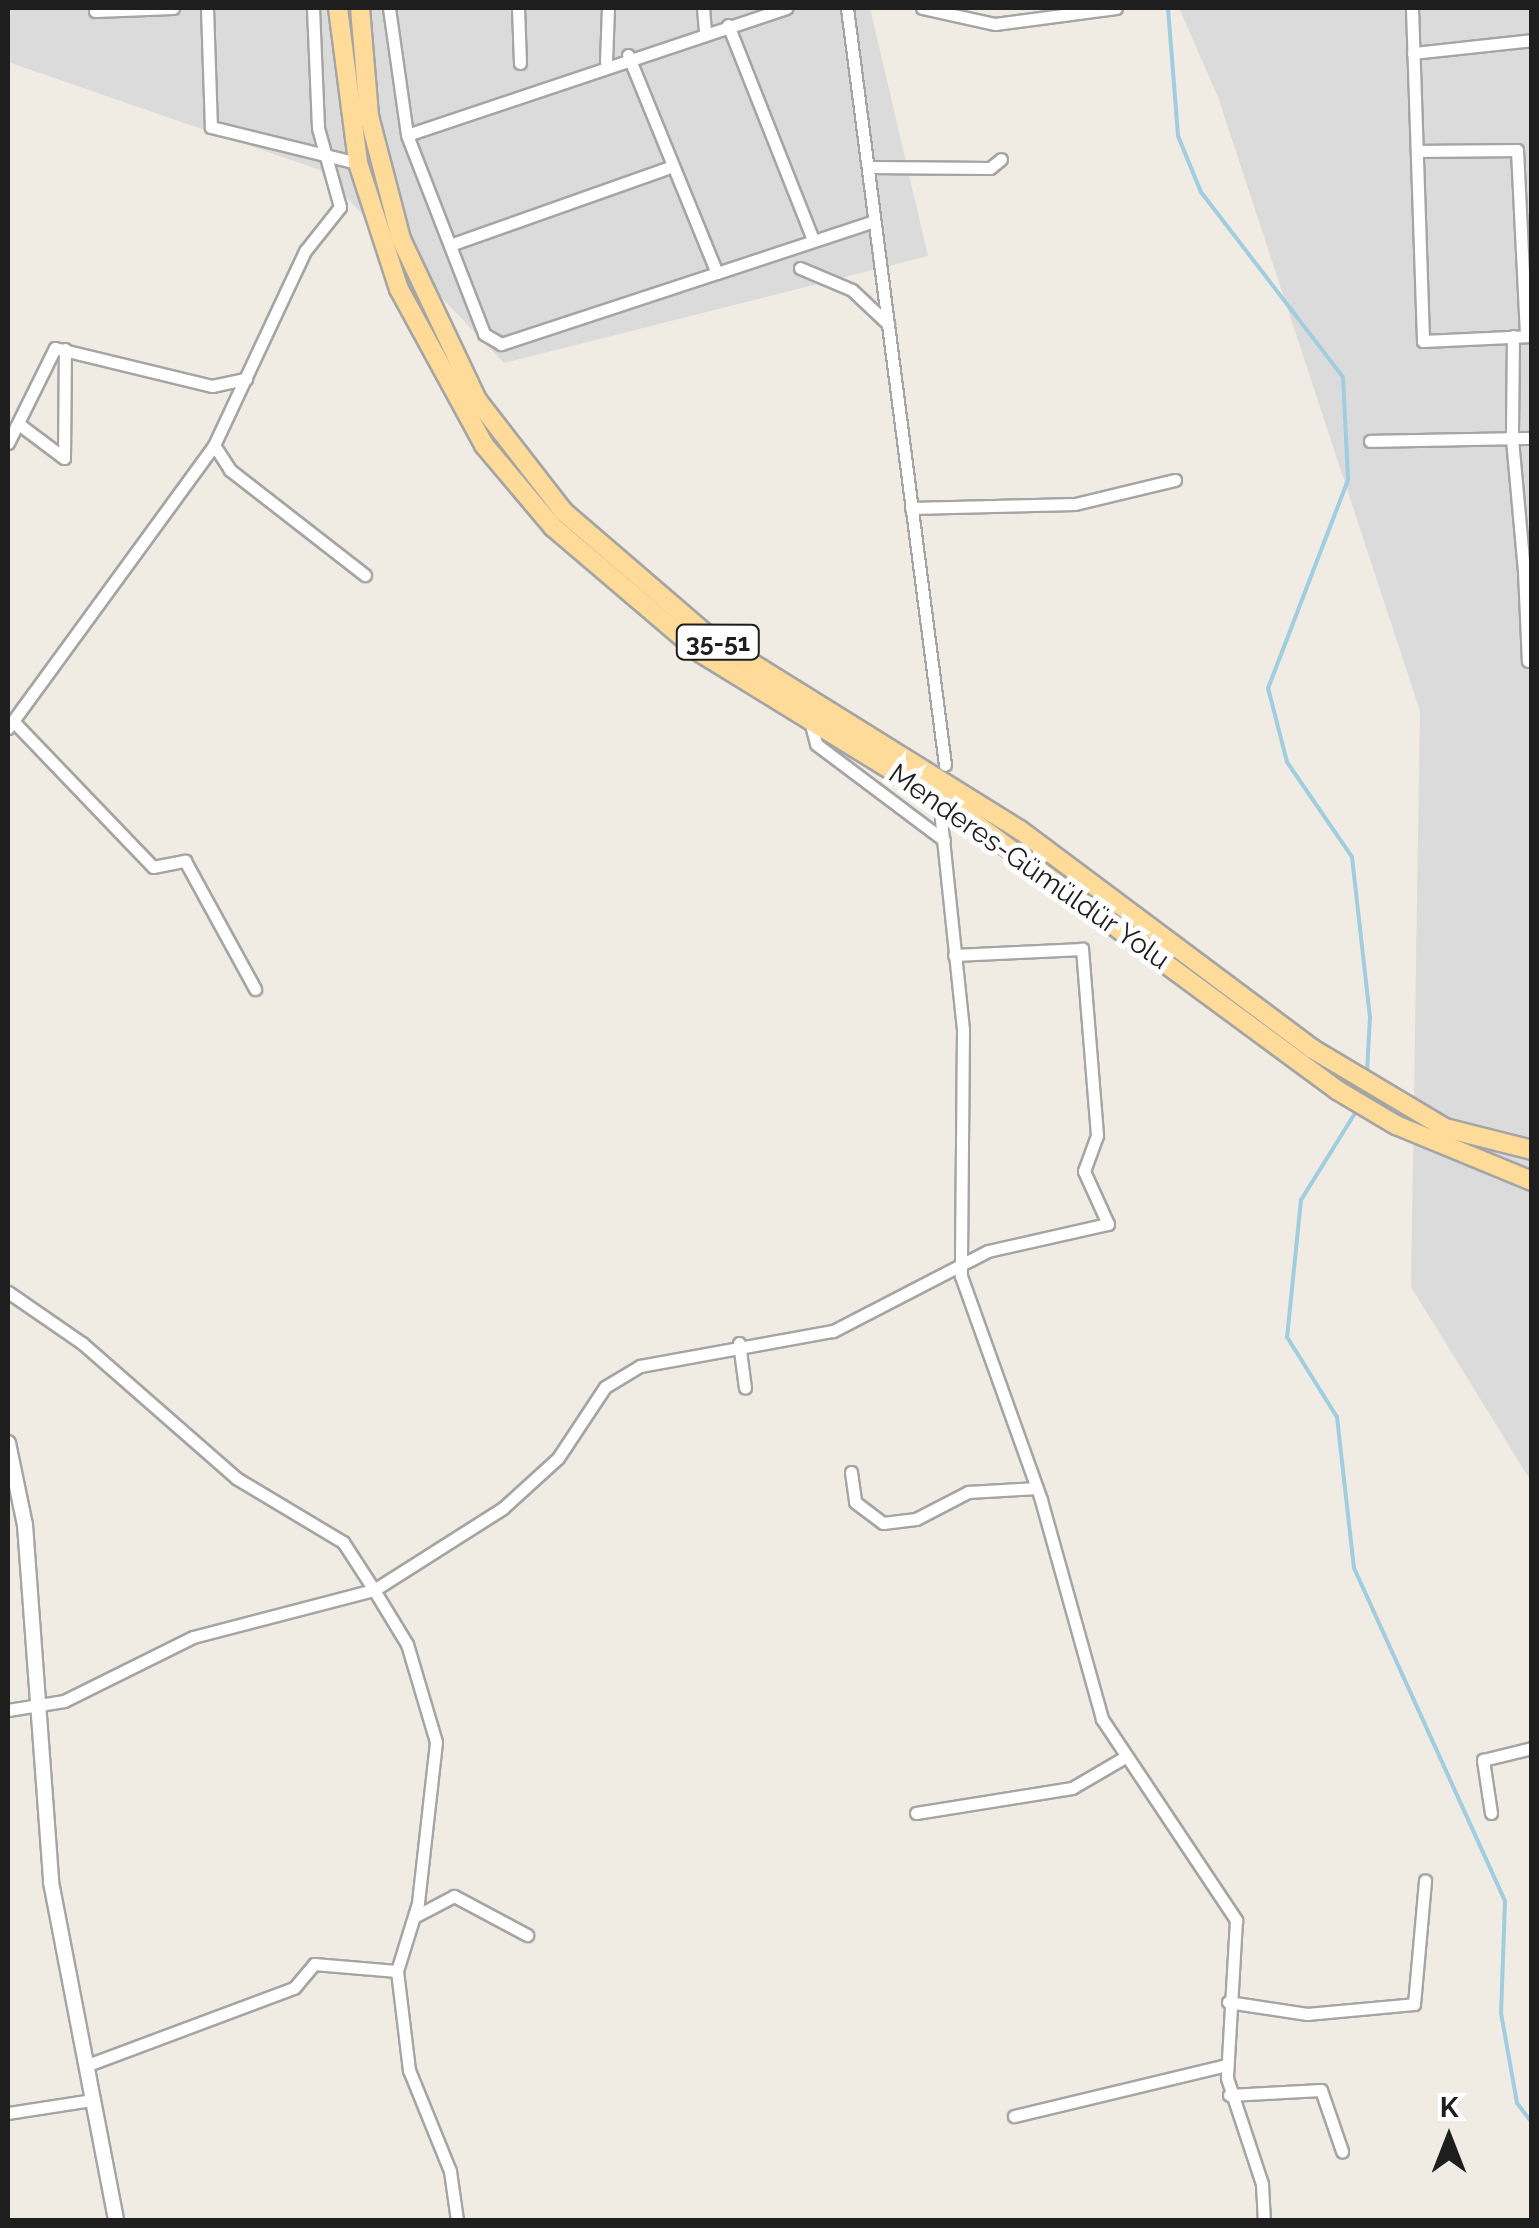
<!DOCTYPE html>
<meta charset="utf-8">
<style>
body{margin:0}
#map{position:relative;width:1539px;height:2228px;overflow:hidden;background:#f0ece3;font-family:Raleway,sans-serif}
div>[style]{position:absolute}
.residential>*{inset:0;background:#dcdbdb}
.stream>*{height:4px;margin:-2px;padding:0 2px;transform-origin:2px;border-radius:2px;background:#a1cde0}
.roads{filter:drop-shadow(2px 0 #a5a5a5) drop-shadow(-2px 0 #a5a5a5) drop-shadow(0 2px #a5a5a5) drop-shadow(0 -2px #a5a5a5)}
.minor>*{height:11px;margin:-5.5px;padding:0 5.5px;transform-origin:5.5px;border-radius:5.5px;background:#fff}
.tertiary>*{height:14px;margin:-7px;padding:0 7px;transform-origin:7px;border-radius:7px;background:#fff}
.primary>*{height:18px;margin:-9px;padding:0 9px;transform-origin:9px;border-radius:9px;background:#ffdb99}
span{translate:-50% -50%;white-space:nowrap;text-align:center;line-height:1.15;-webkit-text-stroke:10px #fff;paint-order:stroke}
.shield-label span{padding:2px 8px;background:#fff;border:2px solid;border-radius:8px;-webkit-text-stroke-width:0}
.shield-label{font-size:25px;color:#1e1e1e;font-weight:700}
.street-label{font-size:28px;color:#1e1e1e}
.frame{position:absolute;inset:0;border:10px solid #1e1e1e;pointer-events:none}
.north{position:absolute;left:1399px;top:2088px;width:100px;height:100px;-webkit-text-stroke:8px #fff;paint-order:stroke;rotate:0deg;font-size:28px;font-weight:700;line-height:40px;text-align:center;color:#1e1e1e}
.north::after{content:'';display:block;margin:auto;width:35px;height:45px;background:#1e1e1e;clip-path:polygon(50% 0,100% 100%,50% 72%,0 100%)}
</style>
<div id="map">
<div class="residential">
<div style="clip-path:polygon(8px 8px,870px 8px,928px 256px,504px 363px,320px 170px,8px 62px)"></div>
<div style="clip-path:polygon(1179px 8px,1531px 8px,1531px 1481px,1411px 1287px,1420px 711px,1218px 97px)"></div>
</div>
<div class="stream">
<div style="left:1168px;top:8px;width:128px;rotate:85.5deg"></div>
<div style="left:1178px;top:136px;width:61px;rotate:67.7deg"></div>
<div style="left:1201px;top:192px;width:233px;rotate:52.5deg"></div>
<div style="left:1343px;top:377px;width:103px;rotate:87.2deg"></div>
<div style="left:1348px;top:480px;width:223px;rotate:111deg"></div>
<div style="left:1268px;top:688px;width:76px;rotate:75.6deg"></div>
<div style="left:1287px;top:762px;width:115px;rotate:55.6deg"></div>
<div style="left:1352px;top:857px;width:161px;rotate:83.6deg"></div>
<div style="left:1370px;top:1017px;width:56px;rotate:93.1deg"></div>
<div style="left:1357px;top:1110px;width:106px;rotate:121.9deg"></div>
<div style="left:1301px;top:1200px;width:138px;rotate:95.8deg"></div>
<div style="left:1287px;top:1337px;width:94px;rotate:58deg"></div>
<div style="left:1337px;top:1417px;width:152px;rotate:83.6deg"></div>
<div style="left:1354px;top:1568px;width:366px;rotate:65.6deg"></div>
<div style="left:1505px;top:1901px;width:112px;rotate:92deg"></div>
<div style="left:1501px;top:2013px;width:91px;rotate:79.9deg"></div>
<div style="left:1517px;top:2103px;width:25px;rotate:53deg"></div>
</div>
<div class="roads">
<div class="minor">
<div style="left:207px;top:8px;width:119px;rotate:88.1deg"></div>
<div style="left:211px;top:127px;width:151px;rotate:13.8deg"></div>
<div style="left:313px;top:8px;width:120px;rotate:87.6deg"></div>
<div style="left:318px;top:128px;width:82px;rotate:74.4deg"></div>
<div style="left:340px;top:207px;width:56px;rotate:128.5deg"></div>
<div style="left:305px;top:251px;width:214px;rotate:115.1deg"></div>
<div style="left:214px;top:445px;width:30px;rotate:57deg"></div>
<div style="left:230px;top:470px;width:171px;rotate:37.9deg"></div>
<div style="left:389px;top:8px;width:128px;rotate:81.9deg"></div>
<div style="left:407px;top:135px;width:213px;rotate:68.8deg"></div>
<div style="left:484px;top:334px;width:20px;rotate:30deg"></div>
<div style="left:501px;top:344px;width:227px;rotate:-18.2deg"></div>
<div style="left:518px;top:8px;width:55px;rotate:87.9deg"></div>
<div style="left:703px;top:8px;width:22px;rotate:85deg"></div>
<div style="left:847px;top:8px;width:763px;rotate:82.62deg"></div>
<div style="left:922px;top:8px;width:75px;rotate:12.4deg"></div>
<div style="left:995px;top:24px;width:122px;rotate:-7.5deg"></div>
<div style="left:1412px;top:8px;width:333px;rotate:88.1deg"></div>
<div style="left:1423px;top:341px;width:109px;rotate:-2.6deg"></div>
<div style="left:95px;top:11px;width:78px;rotate:-2.2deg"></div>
<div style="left:728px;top:25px;width:231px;rotate:68.4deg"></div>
<div style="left:1413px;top:53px;width:120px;rotate:-6.2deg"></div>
<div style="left:628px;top:55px;width:235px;rotate:67.8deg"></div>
<div style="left:717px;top:273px;width:165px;rotate:-18.3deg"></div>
<div style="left:606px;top:62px;width:54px;rotate:-87.9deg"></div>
<div style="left:407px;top:135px;width:400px;rotate:-18.5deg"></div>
<div style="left:1418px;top:151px;width:99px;rotate:-0.6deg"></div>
<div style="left:1517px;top:150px;width:186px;rotate:87.2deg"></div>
<div style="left:869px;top:167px;width:121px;rotate:0.5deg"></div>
<div style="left:990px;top:168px;width:14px;rotate:-39deg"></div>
<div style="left:450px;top:245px;width:230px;rotate:-19.5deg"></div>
<div style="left:800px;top:268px;width:56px;rotate:22.9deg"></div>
<div style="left:852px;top:290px;width:50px;rotate:43.4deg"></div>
<div style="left:1513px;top:336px;width:103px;rotate:90.6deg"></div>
<div style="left:1512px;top:439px;width:133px;rotate:84.8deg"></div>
<div style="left:1524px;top:571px;width:8px"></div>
<div style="left:20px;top:425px;width:55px;rotate:36.9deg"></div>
<div style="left:64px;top:458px;width:109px;rotate:-89.5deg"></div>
<div style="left:1370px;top:441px;width:162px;rotate:-1.1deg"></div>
<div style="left:8px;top:443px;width:106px;rotate:-63.7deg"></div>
<div style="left:55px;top:348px;width:162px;rotate:13.6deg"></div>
<div style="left:212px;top:386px;width:35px;rotate:-12deg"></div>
<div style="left:911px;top:508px;width:164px;rotate:-1.4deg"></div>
<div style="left:1075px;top:504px;width:103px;rotate:-13.5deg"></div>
<div style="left:1524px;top:571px;width:90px;rotate:87.5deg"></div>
<div style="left:13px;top:721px;width:341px;rotate:-53.9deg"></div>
<div style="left:810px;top:721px;width:24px;rotate:75deg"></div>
<div style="left:816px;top:744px;width:160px;rotate:36.9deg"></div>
<div style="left:8px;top:728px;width:9px;rotate:-54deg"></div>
<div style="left:13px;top:721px;width:202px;rotate:46.2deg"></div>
<div style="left:153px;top:867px;width:33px;rotate:-11deg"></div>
<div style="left:185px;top:861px;width:146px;rotate:61.3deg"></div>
<div style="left:941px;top:820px;width:211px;rotate:84deg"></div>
<div style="left:963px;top:1030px;width:246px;rotate:90.5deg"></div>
<div style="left:961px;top:1276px;width:238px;rotate:70.3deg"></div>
<div style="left:1041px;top:1500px;width:227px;rotate:74.4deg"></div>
<div style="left:1102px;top:1719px;width:242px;rotate:56.3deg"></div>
<div style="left:1236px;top:1920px;width:158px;rotate:93.3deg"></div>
<div style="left:1227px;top:2078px;width:112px;rotate:71.7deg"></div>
<div style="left:1262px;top:2184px;width:36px;rotate:87deg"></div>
<div style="left:8px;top:1292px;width:90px;rotate:34.6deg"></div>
<div style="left:82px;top:1343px;width:205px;rotate:41.2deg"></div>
<div style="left:236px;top:1478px;width:125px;rotate:30.9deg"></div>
<div style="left:343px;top:1542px;width:57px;rotate:57.1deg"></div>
<div style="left:374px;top:1590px;width:153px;rotate:-32.4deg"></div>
<div style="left:503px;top:1508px;width:74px;rotate:-42.3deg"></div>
<div style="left:558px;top:1458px;width:85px;rotate:-56.5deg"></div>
<div style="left:605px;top:1387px;width:41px;rotate:-31deg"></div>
<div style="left:640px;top:1366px;width:196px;rotate:-10.3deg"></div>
<div style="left:833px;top:1331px;width:174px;rotate:-27.3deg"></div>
<div style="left:988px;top:1251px;width:123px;rotate:-12.7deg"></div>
<div style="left:1108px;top:1224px;width:58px;rotate:-114.4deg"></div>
<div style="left:1084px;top:1171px;width:38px;rotate:-70deg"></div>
<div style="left:1097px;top:1135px;width:187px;rotate:-94.6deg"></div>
<div style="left:1082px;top:949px;width:128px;rotate:177.3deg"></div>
<div style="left:739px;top:1343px;width:45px;rotate:82.4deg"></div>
<div style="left:851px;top:1472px;width:30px;rotate:82deg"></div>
<div style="left:855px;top:1502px;width:35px;rotate:37deg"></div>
<div style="left:883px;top:1523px;width:33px;rotate:-7deg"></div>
<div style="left:916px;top:1519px;width:59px;rotate:-27.4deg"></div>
<div style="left:968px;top:1492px;width:69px;rotate:-3.3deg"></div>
<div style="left:8px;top:1710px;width:57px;rotate:-9.1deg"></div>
<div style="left:64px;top:1701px;width:144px;rotate:-26.4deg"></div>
<div style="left:193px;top:1637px;width:187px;rotate:-14.6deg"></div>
<div style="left:374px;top:1590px;width:63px;rotate:58.6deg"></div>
<div style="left:407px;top:1644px;width:102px;rotate:73.5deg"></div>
<div style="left:436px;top:1742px;width:162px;rotate:96.4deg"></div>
<div style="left:418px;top:1903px;width:71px;rotate:107.2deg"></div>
<div style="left:397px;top:1971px;width:100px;rotate:83.1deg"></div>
<div style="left:409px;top:2070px;width:109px;rotate:67.9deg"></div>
<div style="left:450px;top:2171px;width:49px;rotate:81.9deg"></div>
<div style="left:916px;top:1813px;width:158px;rotate:-9.1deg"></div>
<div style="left:1072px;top:1788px;width:61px;rotate:-30.3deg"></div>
<div style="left:1491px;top:1813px;width:54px;rotate:-98.6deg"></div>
<div style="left:1483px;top:1760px;width:50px;rotate:-13.8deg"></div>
<div style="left:414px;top:1917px;width:45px;rotate:-27.7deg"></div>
<div style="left:454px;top:1896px;width:83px;rotate:28.1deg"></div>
<div style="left:1228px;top:2002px;width:80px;rotate:8.6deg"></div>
<div style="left:1307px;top:2014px;width:107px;rotate:-5.3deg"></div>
<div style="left:1414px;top:2004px;width:124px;rotate:-84.9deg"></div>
<div style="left:85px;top:2066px;width:223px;rotate:-20.5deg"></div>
<div style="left:294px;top:1988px;width:31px;rotate:-50deg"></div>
<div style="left:314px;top:1964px;width:83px;rotate:4.8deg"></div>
<div style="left:1229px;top:2095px;width:92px;rotate:-3.1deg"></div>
<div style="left:1321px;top:2090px;width:65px;rotate:71deg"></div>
<div style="left:8px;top:2113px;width:85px;rotate:-8.8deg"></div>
<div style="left:1014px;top:2116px;width:219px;rotate:-13.5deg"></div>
</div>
<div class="tertiary">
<div style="left:8px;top:1443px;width:84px;rotate:78.3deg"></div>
<div style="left:25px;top:1525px;width:358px;rotate:85.8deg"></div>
<div style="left:51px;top:1882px;width:344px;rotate:79.1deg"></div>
</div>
<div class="primary">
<div style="left:338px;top:8px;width:156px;rotate:82.6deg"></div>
<div style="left:358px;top:163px;width:133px;rotate:72deg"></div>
<div style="left:399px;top:289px;width:178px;rotate:61.4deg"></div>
<div style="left:484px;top:445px;width:107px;rotate:49.9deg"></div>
<div style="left:553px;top:527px;width:194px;rotate:40.4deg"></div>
<div style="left:701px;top:653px;width:309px;rotate:31.6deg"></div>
<div style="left:964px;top:815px;width:463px;rotate:36.4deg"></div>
<div style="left:1337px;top:1090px;width:69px;rotate:30.7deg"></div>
<div style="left:1396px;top:1125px;width:147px;rotate:22.4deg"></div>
<div style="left:360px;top:8px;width:108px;rotate:85.2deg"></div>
<div style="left:369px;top:116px;width:127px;rotate:75.4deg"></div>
<div style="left:401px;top:239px;width:178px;rotate:64.7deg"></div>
<div style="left:477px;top:400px;width:142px;rotate:52.2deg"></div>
<div style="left:564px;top:512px;width:190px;rotate:40.7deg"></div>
<div style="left:708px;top:636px;width:367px;rotate:31.9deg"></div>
<div style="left:1020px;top:830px;width:364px;rotate:36.8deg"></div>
<div style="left:1311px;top:1048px;width:156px;rotate:30.8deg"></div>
<div style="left:1445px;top:1128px;width:90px;rotate:14.2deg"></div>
</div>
</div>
<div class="shield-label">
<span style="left:718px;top:642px">35-51</span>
</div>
<div class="street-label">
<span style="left:1029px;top:867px;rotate:35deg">Menderes-Gümüldür Yolu</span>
</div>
<div class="frame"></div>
<div class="north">K</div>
</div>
